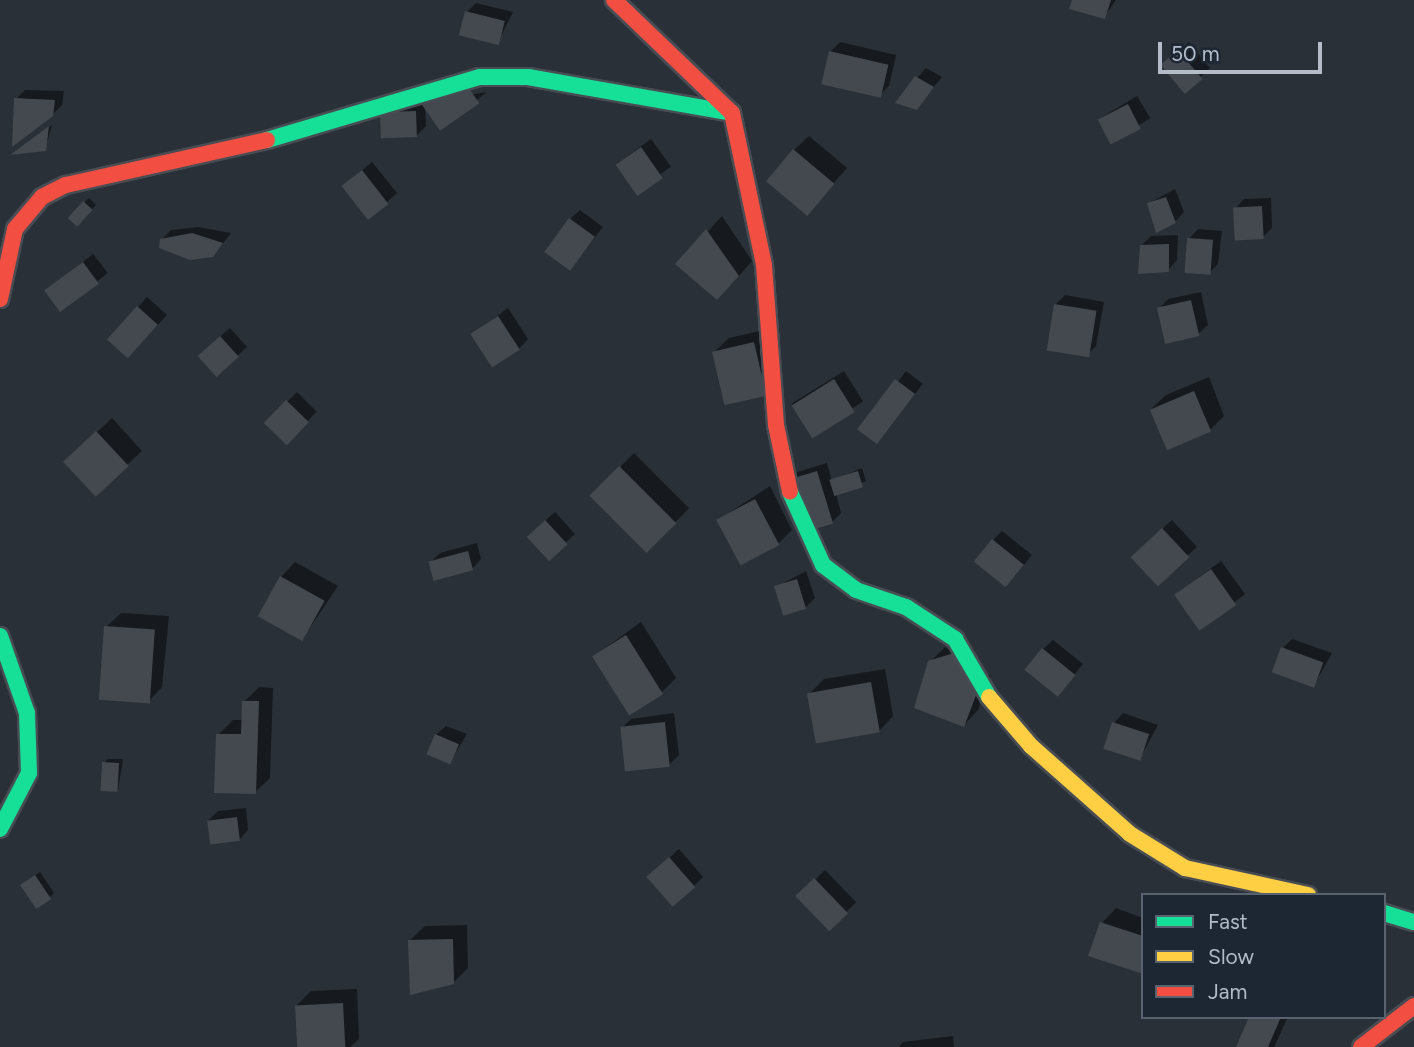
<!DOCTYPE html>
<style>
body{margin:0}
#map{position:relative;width:1414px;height:1047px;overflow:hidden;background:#2a3038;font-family:Figtree,sans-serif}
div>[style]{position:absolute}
.shadow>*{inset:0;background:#0007;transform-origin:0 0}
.building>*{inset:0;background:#444950;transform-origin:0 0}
.roads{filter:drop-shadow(2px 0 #484c53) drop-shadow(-2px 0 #484c53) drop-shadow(0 2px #484c53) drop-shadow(0 -2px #484c53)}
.fast>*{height:16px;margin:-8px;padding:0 8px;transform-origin:8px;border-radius:8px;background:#16e098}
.slow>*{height:16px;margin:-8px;padding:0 8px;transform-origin:8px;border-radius:8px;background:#ffcf43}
.jam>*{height:16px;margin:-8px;padding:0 8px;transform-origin:8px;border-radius:8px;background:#f24e42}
span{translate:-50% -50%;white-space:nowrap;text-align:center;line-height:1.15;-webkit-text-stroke:6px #1d2633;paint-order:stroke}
.legend{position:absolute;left:1141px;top:893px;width:245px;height:126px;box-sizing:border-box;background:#1d2633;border:2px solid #59626f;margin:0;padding:9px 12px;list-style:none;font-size:21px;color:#b4bcc9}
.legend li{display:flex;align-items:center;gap:14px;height:35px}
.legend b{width:35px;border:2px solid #59626f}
.scale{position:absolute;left:1158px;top:42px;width:164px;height:32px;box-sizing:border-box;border:4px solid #b4bcc9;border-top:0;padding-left:9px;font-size:21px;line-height:24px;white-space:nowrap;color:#b4bcc9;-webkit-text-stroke:5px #1d2633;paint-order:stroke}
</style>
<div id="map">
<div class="shadow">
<div style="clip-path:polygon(1074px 0,1116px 0,1104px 17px)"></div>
<div style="clip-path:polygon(476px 3px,513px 12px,497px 44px,467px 12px)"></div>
<div style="clip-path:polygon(840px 42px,896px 55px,889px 86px,879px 95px,830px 52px)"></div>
<div style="clip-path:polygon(1189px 42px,1210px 68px,1185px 91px,1173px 56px)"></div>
<div style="clip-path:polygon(926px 68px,942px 77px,916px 108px,917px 78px)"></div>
<div style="clip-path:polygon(25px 90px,64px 91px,62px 105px,52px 115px,16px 99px)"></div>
<div style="clip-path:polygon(487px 92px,441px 128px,425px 106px,426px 126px,416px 136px,391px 108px)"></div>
<div style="left:1137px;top:96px;width:26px;height:44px;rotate:59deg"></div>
<div style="clip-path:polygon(52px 125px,45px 149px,16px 151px)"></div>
<div style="clip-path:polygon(809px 136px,847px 168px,807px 213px,794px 150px)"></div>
<div style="left:651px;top:139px;width:34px;height:42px;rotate:54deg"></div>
<div style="clip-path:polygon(372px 162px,397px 193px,387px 202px,353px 178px)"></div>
<div style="clip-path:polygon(1175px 189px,1184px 212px,1175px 222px,1149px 203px)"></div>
<div style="left:89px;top:198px;width:10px;height:27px;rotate:45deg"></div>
<div style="clip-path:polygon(1271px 198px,1272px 228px,1263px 237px,1235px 209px,1244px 199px)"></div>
<div style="clip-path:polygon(580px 210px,603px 227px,571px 268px,570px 219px)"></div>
<div style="clip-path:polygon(722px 216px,752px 261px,732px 284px,678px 264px)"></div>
<div style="clip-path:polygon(198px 227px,231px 233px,213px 256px,161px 240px,171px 230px)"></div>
<div style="clip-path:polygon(1198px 229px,1222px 231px,1218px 264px,1209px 273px,1189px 239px)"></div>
<div style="clip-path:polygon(1178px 235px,1177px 260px,1168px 270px,1141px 246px,1151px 236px)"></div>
<div style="left:93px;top:254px;width:24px;height:58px;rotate:52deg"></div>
<div style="clip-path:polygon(1201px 292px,1208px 325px,1198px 334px,1159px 309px,1168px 299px)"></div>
<div style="clip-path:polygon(1065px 295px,1104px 302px,1096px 346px,1086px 356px,1055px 305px)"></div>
<div style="clip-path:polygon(147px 297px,167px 315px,137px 347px,109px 339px)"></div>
<div style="clip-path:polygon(508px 308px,528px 339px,519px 349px,473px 334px)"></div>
<div style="clip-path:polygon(230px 328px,247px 347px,237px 356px,209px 346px)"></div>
<div style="clip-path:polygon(768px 329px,779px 380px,714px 352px,729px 338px)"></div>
<div style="left:844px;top:371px;width:36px;height:62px;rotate:58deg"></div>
<div style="left:906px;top:371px;width:21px;height:75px;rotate:37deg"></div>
<div style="clip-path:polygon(1209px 377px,1224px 416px,1210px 430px,1151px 409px,1166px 395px)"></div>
<div style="left:297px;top:392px;width:28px;height:44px;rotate:45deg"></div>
<div style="clip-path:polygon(112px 418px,142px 451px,127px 465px,80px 448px)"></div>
<div style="left:634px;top:453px;width:78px;height:61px;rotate:45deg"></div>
<div style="clip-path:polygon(827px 463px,832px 481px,862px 468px,866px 481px,836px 494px,841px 513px,832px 522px,794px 473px)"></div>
<div style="clip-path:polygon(770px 486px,792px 530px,778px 544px,718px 520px)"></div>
<div style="clip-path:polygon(555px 512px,575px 534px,565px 543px,537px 528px)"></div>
<div style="clip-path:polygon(1172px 520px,1197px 547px,1187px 556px,1142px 547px)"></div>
<div style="clip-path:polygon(1002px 531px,1032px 555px,1015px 576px,993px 540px)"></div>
<div style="clip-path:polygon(477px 543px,481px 559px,472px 569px,431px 562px,440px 553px)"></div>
<div style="left:1221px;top:561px;width:41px;height:56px;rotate:54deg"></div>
<div style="clip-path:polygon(295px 562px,338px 586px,303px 638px,281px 577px)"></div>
<div style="clip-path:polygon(806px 571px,815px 598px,805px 608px,776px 587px)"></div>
<div style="clip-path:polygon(121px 613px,169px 616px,162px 687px,148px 702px,106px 627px)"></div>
<div style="clip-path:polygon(641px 622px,676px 678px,662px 692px,594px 656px)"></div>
<div style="clip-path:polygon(1292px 639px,1332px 653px,1314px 685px,1283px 648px)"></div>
<div style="clip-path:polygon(1053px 640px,1083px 664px,1066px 685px,1043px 649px)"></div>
<div style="clip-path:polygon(945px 647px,991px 676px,978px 710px,964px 725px,930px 662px)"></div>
<div style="clip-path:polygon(885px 669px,893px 716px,879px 731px,809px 694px,824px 679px)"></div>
<div style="clip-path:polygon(259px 687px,273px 688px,270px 778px,255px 792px,218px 735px,233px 720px,243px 720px,244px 702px)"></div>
<div style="clip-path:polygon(674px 713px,679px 755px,669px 765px,622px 728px,631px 719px)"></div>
<div style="clip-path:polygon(1123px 713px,1158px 725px,1139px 760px,1114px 723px)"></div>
<div style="clip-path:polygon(446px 726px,467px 734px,450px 762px,436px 735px)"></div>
<div style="clip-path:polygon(108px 759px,123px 759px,118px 790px,104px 763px)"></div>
<div style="clip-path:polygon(246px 808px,248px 830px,239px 840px,208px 821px,218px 811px)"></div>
<div style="clip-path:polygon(679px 849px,703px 877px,694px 886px,658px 868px)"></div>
<div style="left:825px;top:870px;width:45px;height:37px;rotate:46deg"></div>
<div style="clip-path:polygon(40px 872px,54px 893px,50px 897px,26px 881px)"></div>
<div style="clip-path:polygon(1116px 908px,1143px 918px,1143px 972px,1102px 923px)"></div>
<div style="clip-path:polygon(467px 925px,468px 968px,453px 983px,410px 940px,425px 926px)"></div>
<div style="clip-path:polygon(357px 989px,359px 1039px,350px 1047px,298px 1047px,297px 1005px,311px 991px)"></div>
<div style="clip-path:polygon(1251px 1017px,1288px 1017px,1274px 1047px,1238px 1047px)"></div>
<div style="clip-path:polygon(953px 1036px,954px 1047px,899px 1047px,903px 1042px)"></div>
</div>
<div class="building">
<div style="clip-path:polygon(1072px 0,1111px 0,1105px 19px,1069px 9px)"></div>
<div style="left:465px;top:11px;width:41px;height:25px;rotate:14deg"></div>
<div style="left:1178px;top:50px;width:38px;height:23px;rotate:50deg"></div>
<div style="left:829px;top:51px;width:61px;height:34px;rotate:13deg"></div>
<div style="clip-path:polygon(915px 76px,934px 87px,917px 110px,895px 103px)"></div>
<div style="left:461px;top:77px;width:32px;height:48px;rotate:55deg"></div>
<div style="clip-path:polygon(14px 98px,55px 100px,53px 116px,12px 147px)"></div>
<div style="left:1128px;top:104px;width:28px;height:34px;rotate:63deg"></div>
<div style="left:416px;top:111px;width:26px;height:36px;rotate:88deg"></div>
<div style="clip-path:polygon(49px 126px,46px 151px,10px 155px)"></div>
<div style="left:641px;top:147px;width:38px;height:31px;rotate:55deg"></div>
<div style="left:793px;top:149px;width:54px;height:42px;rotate:40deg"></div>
<div style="left:362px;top:170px;width:43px;height:26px;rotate:52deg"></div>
<div style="clip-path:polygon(1166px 197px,1176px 223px,1156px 233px,1147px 203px)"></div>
<div style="left:83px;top:201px;width:13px;height:23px;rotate:42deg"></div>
<div style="left:1262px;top:206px;width:33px;height:29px;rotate:87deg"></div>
<div style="left:569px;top:218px;width:32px;height:42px;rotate:36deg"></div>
<div style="clip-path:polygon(706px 229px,739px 276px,717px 300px,675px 264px)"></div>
<div style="clip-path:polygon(192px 233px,223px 243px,213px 257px,190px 260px,159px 248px,160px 239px)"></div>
<div style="left:1187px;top:238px;width:26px;height:35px;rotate:4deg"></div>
<div style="clip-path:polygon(1169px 244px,1169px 272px,1138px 274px,1140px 245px)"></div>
<div style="left:83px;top:262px;width:27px;height:48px;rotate:54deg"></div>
<div style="left:1191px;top:300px;width:37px;height:35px;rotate:77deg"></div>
<div style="left:1054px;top:304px;width:43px;height:47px;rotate:9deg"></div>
<div style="left:137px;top:306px;width:28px;height:45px;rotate:42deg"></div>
<div style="left:498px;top:316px;width:40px;height:33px;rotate:57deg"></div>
<div style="left:220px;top:336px;width:28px;height:30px;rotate:48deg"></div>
<div style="left:754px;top:342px;width:55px;height:43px;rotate:77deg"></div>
<div style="left:834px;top:379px;width:39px;height:50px;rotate:58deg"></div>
<div style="left:895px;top:379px;width:25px;height:63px;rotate:37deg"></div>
<div style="left:1194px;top:391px;width:44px;height:48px;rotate:67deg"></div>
<div style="left:286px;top:400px;width:32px;height:32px;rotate:44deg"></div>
<div style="left:96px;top:431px;width:48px;height:45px;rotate:47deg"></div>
<div style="left:619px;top:466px;width:81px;height:42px;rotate:45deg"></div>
<div style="left:817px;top:471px;width:55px;height:36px;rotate:73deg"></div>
<div style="left:858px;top:471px;width:17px;height:30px;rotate:73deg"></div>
<div style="left:755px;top:499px;width:52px;height:44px;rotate:62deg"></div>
<div style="left:545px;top:520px;width:33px;height:25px;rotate:47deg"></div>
<div style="left:1162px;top:528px;width:40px;height:43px;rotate:47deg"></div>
<div style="left:992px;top:539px;width:41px;height:29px;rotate:39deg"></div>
<div style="left:468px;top:551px;width:20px;height:41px;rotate:75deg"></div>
<div style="left:1211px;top:569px;width:44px;height:45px;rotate:55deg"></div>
<div style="left:280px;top:576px;width:51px;height:46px;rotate:29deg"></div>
<div style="left:797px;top:579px;width:31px;height:24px;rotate:73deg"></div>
<div style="left:104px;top:626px;width:51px;height:74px;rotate:4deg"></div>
<div style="left:626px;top:635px;width:70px;height:40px;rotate:58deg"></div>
<div style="left:1281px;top:647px;width:45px;height:27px;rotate:20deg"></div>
<div style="left:1042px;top:648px;width:43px;height:28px;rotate:39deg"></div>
<div style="clip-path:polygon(954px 653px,978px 690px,964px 727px,914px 708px,928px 661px)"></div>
<div style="left:871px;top:682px;width:51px;height:65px;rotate:80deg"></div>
<div style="clip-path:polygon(242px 701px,259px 701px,256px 794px,214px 793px,216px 734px,241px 734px)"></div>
<div style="left:665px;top:722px;width:45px;height:45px;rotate:84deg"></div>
<div style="left:1112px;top:722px;width:39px;height:28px;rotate:18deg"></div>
<div style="left:435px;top:734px;width:26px;height:22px;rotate:23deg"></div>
<div style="left:102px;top:762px;width:17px;height:29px;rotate:3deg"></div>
<div style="left:237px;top:817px;width:24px;height:30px;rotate:83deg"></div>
<div style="left:669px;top:857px;width:40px;height:30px;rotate:49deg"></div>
<div style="left:35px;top:875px;width:29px;height:18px;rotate:56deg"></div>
<div style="left:814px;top:878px;width:49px;height:26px;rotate:46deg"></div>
<div style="clip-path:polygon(1100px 922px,1143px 936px,1143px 974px,1088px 956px)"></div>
<div style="clip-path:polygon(453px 939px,454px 984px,410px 995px,408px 940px)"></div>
<div style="left:343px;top:1003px;width:44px;height:48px;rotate:87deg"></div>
<div style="clip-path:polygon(1249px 1017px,1281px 1017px,1268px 1047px,1236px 1047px)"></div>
</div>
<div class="roads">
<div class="fast">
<div style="left:267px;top:140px;width:222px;rotate:-16.5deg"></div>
<div style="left:480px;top:77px;width:48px"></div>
<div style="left:528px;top:77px;width:207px;rotate:10deg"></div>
<div style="left:790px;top:492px;width:80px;rotate:65.7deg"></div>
<div style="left:823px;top:565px;width:41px;rotate:37.1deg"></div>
<div style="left:856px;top:590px;width:53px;rotate:18.8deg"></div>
<div style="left:906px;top:607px;width:59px;rotate:33.1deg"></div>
<div style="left:955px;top:639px;width:67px;rotate:59.6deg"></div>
<div style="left:0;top:636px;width:82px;rotate:70.7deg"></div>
<div style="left:27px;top:713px;width:60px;rotate:88.1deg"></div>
<div style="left:29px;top:773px;width:63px;rotate:117.4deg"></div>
<div style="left:1384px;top:913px;width:31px;rotate:17deg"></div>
</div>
<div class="slow">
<div style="left:989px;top:697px;width:65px;rotate:49.4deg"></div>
<div style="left:1031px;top:746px;width:132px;rotate:41.6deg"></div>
<div style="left:1130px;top:834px;width:65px;rotate:31.7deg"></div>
<div style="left:1185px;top:868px;width:126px;rotate:12.4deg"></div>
</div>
<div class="jam">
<div style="left:614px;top:0;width:163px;rotate:43.8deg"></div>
<div style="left:732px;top:113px;width:155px;rotate:78.1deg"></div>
<div style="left:764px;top:265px;width:160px;rotate:85.7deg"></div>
<div style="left:776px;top:425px;width:68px;rotate:78.2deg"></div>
<div style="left:0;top:299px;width:72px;rotate:-77.9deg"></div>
<div style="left:15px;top:229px;width:42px;rotate:-49.8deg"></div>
<div style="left:42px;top:197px;width:27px;rotate:-27deg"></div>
<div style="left:66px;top:185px;width:206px;rotate:-12.6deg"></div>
<div style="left:1361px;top:1047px;width:67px;rotate:-37.7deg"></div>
</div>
</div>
<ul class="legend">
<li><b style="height:9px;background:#16e098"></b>Fast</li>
<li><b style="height:9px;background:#ffcf43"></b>Slow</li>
<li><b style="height:9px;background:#f24e42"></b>Jam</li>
</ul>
<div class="scale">50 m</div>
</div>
